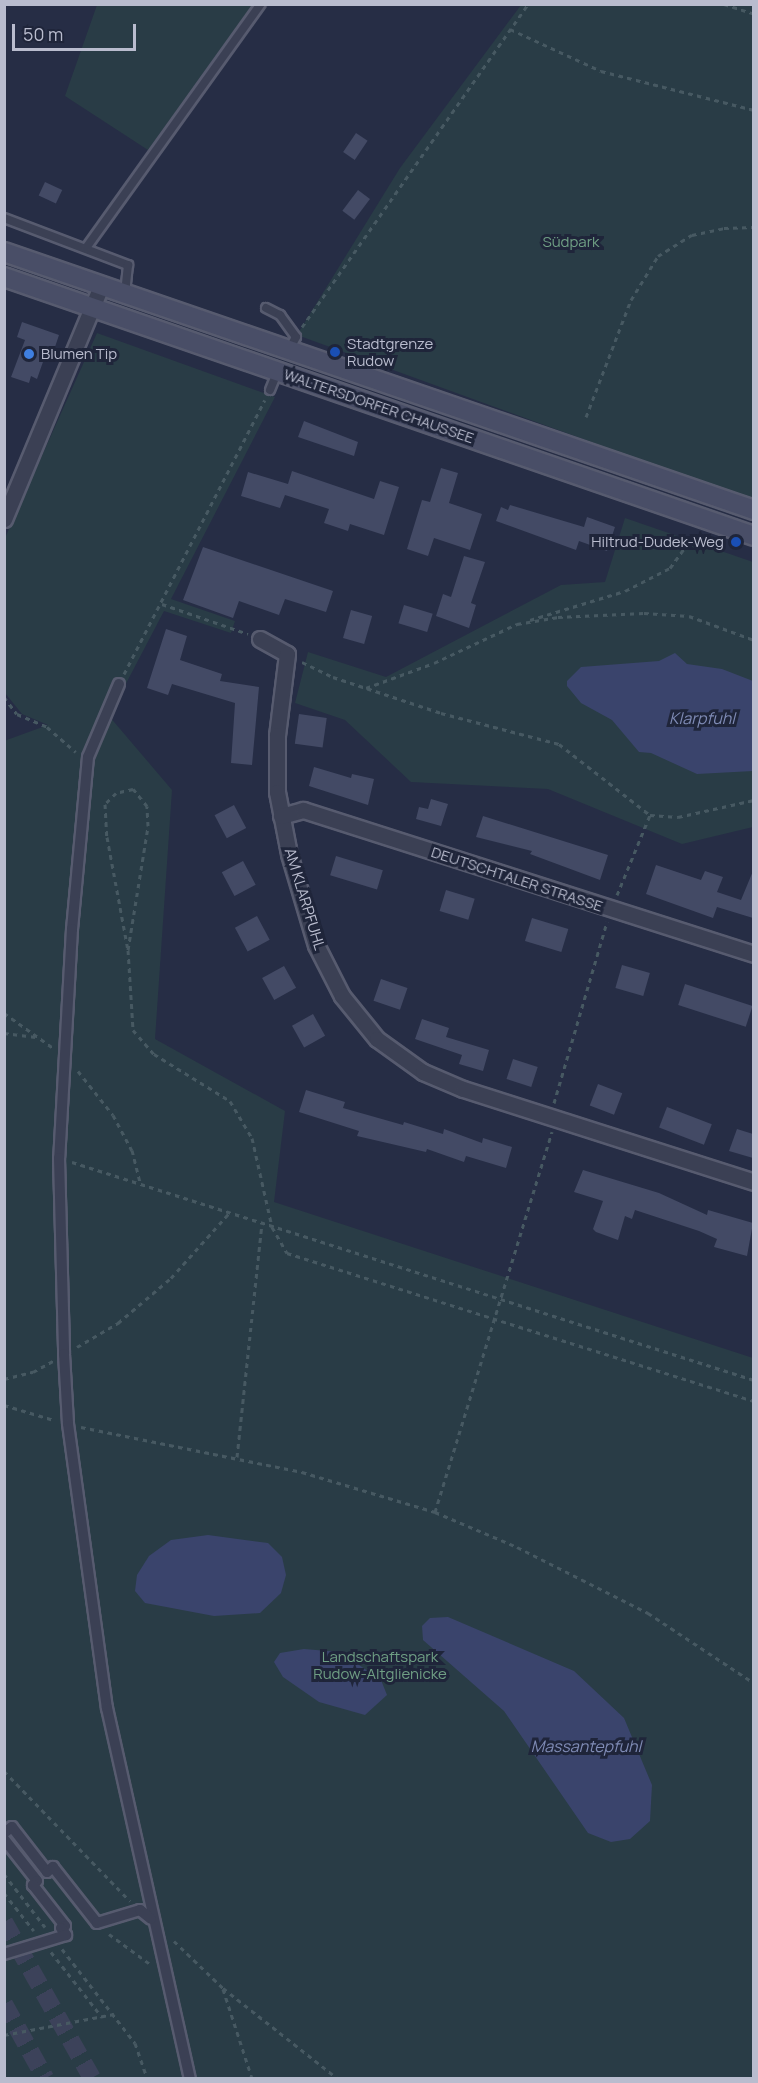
<!DOCTYPE html>
<meta charset="utf-8">
<style>
body{margin:0}
#map{position:relative;width:758px;height:2083px;overflow:hidden;background:#262d45;font-family:Manrope,sans-serif}
div>[style]{position:absolute}
.green>*{inset:0;background:#293c46}
.water>*{inset:0;background:#3a446c}
.building>*{inset:0;background:#434a65;transform-origin:0 0}
.motorway-tunnel>*{height:18px;margin-top:-9px;transform-origin:0;background:repeating-linear-gradient(90deg,#3c425a 0 18px,transparent 0 27px)}
.path>*{height:3px;margin-top:-1.5px;transform-origin:0;background:repeating-linear-gradient(90deg,#475962 0 4.5px,transparent 0 9px)}
.roads{filter:drop-shadow(2px 0 #575b6f) drop-shadow(-2px 0 #575b6f) drop-shadow(0 2px #575b6f) drop-shadow(0 -2px #575b6f)}
.service>*{height:8px;margin:-4px;padding:0 4px;transform-origin:4px;border-radius:4px;background:#3b4054}
.pedestrian>*{height:10px;margin:-5px;padding:0 5px;transform-origin:5px;border-radius:5px;background:#3b4054}
.minor>*{height:15px;margin:-7.5px;padding:0 7.5px;transform-origin:7.5px;border-radius:7.5px;background:#3b4054}
.secondary>*{height:18px;margin:-9px;padding:0 9px;transform-origin:9px;border-radius:9px;background:#494e67}
.dots>*{width:16px;height:16px;translate:-50% -50%;box-sizing:border-box;border:3px solid #1f253a;border-radius:50%}
span{translate:-50% -50%;white-space:nowrap;text-align:center;line-height:1.15;-webkit-text-stroke:6px #1f253a;paint-order:stroke}
.park-label{font-size:15px;color:#6f9f84}
.poi-label{font-size:15px;color:#b9bcce}
.left{translate:0 -50%;text-align:left}
.right{translate:-100% -50%;text-align:right}
.street-label{font-size:15px;color:#b9bcce}
.water-label{font-size:16px;color:#7f8bb5;font-style:italic}
.frame{position:absolute;inset:0;border:6px solid #b9bcce;pointer-events:none}
.scale{position:absolute;left:12px;top:24px;width:124px;height:27px;box-sizing:border-box;border:3px solid #b9bcce;border-top:0;padding-left:8px;font-size:18px;line-height:21px;white-space:nowrap;color:#b9bcce;-webkit-text-stroke:4px #1f253a;paint-order:stroke}
</style>
<div id="map">
<div class="green">
<div style="clip-path:polygon(97px 5px,97px 4px,252px 5px,148px 150px,65px 96px)"></div>
<div style="clip-path:polygon(521px 5px,753px 5px,753px 501px,297px 335px,400px 168px)"></div>
<div style="clip-path:polygon(97px 333px,275px 397px,171px 599px,235px 621px,231px 633px,164px 611px,109px 716px,172px 790px,155px 1039px,285px 1111px,274px 1202px,753px 1358px,753px 2078px,5px 2078px,4px 741px,48px 725px,22px 714px,5px 693px,5px 538px)"></div>
<div style="clip-path:polygon(625px 518px,753px 562px,753px 827px,682px 844px,548px 789px,411px 782px,345px 720px,295px 703px,308px 652px,386px 677px,561px 585px,605px 582px)"></div>
</div>
<div class="water">
<div style="clip-path:polygon(675px 653px,687px 664px,722px 669px,753px 681px,753px 771px,697px 774px,651px 753px,639px 752px,612px 720px,581px 703px,567px 686px,567px 681px,581px 667px,659px 661px)"></div>
<div style="clip-path:polygon(208px 1535px,268px 1543px,282px 1557px,286px 1575px,281px 1593px,260px 1613px,214px 1616px,145px 1603px,135px 1591px,137px 1575px,149px 1556px,171px 1540px)"></div>
<div style="clip-path:polygon(448px 1617px,574px 1671px,624px 1718px,652px 1785px,650px 1821px,630px 1839px,611px 1842px,588px 1833px,504px 1711px,423px 1640px,422px 1626px,430px 1618px)"></div>
<div style="clip-path:polygon(304px 1649px,340px 1652px,381px 1680px,387px 1695px,365px 1715px,319px 1702px,283px 1677px,274px 1662px,280px 1653px)"></div>
</div>
<div class="building">
<div style="left:356px;top:133px;width:14px;height:23px;rotate:34deg"></div>
<div style="left:45px;top:182px;width:19px;height:15px;rotate:25deg"></div>
<div style="left:358px;top:190px;width:15px;height:26px;rotate:37deg"></div>
<div style="clip-path:polygon(22px 322px,59px 335px,50px 362px,44px 359px,37px 379px,31px 376px,29px 383px,11px 377px,25px 340px,17px 337px)"></div>
<div style="clip-path:polygon(304px 421px,358px 442px,354px 456px,298px 437px)"></div>
<div style="clip-path:polygon(441px 468px,458px 473px,449px 503px,482px 514px,470px 550px,434px 538px,428px 556px,407px 549px,422px 500px,430px 502px)"></div>
<div style="clip-path:polygon(292px 471px,374px 499px,380px 481px,399px 487px,384px 535px,350px 524px,348px 531px,324px 523px,329px 509px,285px 495px,280px 508px,241px 496px,248px 472px,288px 484px)"></div>
<div style="clip-path:polygon(510px 505px,584px 527px,587px 517px,615px 527px,607px 551px,579px 541px,576px 550px,496px 521px,501px 507px,508px 510px)"></div>
<div style="clip-path:polygon(203px 547px,333px 591px,326px 612px,285px 599px,279px 615px,239px 601px,233px 618px,183px 600px)"></div>
<div style="clip-path:polygon(464px 556px,485px 562px,471px 603px,476px 605px,469px 628px,436px 616px,443px 594px,451px 597px)"></div>
<div style="left:404px;top:605px;width:30px;height:19px;rotate:17deg"></div>
<div style="left:351px;top:610px;width:22px;height:29px;rotate:16deg"></div>
<div style="clip-path:polygon(166px 629px,187px 636px,180px 660px,222px 674px,220px 681px,259px 687px,252px 765px,231px 763px,235px 703px,172px 684px,168px 695px,147px 688px)"></div>
<div style="left:299px;top:714px;width:28px;height:30px;rotate:8deg"></div>
<div style="clip-path:polygon(314px 767px,351px 778px,352px 774px,374px 779px,368px 805px,309px 786px)"></div>
<div style="clip-path:polygon(431px 799px,448px 804px,441px 826px,416px 819px,419px 807px,428px 809px)"></div>
<div style="left:234px;top:805px;width:26px;height:22px;rotate:62deg"></div>
<div style="clip-path:polygon(483px 816px,608px 855px,600px 880px,530px 854px,532px 851px,476px 837px)"></div>
<div style="left:336px;top:856px;width:49px;height:20px;rotate:17deg"></div>
<div style="left:243px;top:861px;width:27px;height:24px;rotate:62deg"></div>
<div style="clip-path:polygon(656px 865px,701px 880px,705px 871px,723px 877px,717px 892px,741px 900px,753px 871px,753px 918px,717px 907px,713px 918px,646px 894px)"></div>
<div style="left:446px;top:890px;width:30px;height:22px;rotate:17deg"></div>
<div style="left:257px;top:916px;width:27px;height:25px;rotate:62deg"></div>
<div style="left:532px;top:918px;width:38px;height:24px;rotate:17deg"></div>
<div style="left:622px;top:965px;width:29px;height:24px;rotate:16deg"></div>
<div style="left:284px;top:966px;width:25px;height:25px;rotate:61deg"></div>
<div style="left:381px;top:979px;width:28px;height:23px;rotate:19deg"></div>
<div style="left:685px;top:984px;width:71px;height:22px;rotate:18deg"></div>
<div style="left:313px;top:1014px;width:25px;height:24px;rotate:61deg"></div>
<div style="clip-path:polygon(422px 1019px,449px 1028px,446px 1037px,489px 1050px,483px 1071px,459px 1064px,462px 1055px,415px 1039px)"></div>
<div style="left:513px;top:1059px;width:26px;height:21px;rotate:18deg"></div>
<div style="left:598px;top:1084px;width:26px;height:23px;rotate:21deg"></div>
<div style="clip-path:polygon(306px 1090px,345px 1102px,343px 1108px,403px 1125px,404px 1122px,443px 1134px,444px 1129px,482px 1143px,483px 1138px,512px 1147px,506px 1168px,466px 1156px,464px 1162px,427px 1149px,426px 1152px,357px 1136px,359px 1131px,299px 1112px)"></div>
<div style="left:667px;top:1107px;width:48px;height:22px;rotate:21deg"></div>
<div style="clip-path:polygon(737px 1129px,753px 1134px,753px 1158px,729px 1151px)"></div>
<div style="clip-path:polygon(583px 1170px,659px 1193px,707px 1215px,708px 1210px,753px 1223px,747px 1256px,714px 1247px,717px 1239px,699px 1231px,635px 1210px,632px 1219px,625px 1216px,618px 1240px,596px 1232px,593px 1229px,603px 1201px,574px 1192px)"></div>
</div>
<div class="motorway-tunnel">
<div style="left:4px;top:1922px;width:179px;rotate:60.6deg"></div>
<div style="left:4px;top:2004px;width:85px;rotate:61deg"></div>
</div>
<div class="path">
<div style="left:724px;top:4px;width:32px;rotate:18deg"></div>
<div style="left:510px;top:29px;width:100px;rotate:24.8deg"></div>
<div style="left:601px;top:71px;width:158px;rotate:14.3deg"></div>
<div style="left:302px;top:327px;width:394px;rotate:-55deg"></div>
<div style="left:586px;top:417px;width:125px;rotate:-69deg"></div>
<div style="left:631px;top:300px;width:52px;rotate:-58.5deg"></div>
<div style="left:658px;top:256px;width:40px;rotate:-32deg"></div>
<div style="left:692px;top:235px;width:33px;rotate:-12deg"></div>
<div style="left:724px;top:228px;width:30px;rotate:-2deg"></div>
<div style="left:162px;top:604px;width:91px;rotate:19.2deg"></div>
<div style="left:530px;top:620px;width:99px;rotate:-17deg"></div>
<div style="left:625px;top:591px;width:51px;rotate:-27.1deg"></div>
<div style="left:670px;top:568px;width:37px;rotate:-54deg"></div>
<div style="left:302px;top:662px;width:34px;rotate:26deg"></div>
<div style="left:333px;top:677px;width:114px;rotate:18.4deg"></div>
<div style="left:441px;top:713px;width:122px;rotate:14.7deg"></div>
<div style="left:559px;top:744px;width:115px;rotate:38deg"></div>
<div style="left:650px;top:815px;width:28px;rotate:4deg"></div>
<div style="left:678px;top:817px;width:78px;rotate:-12.6deg"></div>
<div style="left:124px;top:674px;width:308px;rotate:-62.8deg"></div>
<div style="left:366px;top:688px;width:72px;rotate:-20.2deg"></div>
<div style="left:434px;top:663px;width:92px;rotate:-25.2deg"></div>
<div style="left:517px;top:624px;width:42px;rotate:-9.7deg"></div>
<div style="left:558px;top:617px;width:86px;rotate:-2.7deg"></div>
<div style="left:644px;top:613px;width:45px;rotate:3.8deg"></div>
<div style="left:689px;top:616px;width:69px;rotate:20.3deg"></div>
<div style="left:4px;top:697px;width:21px;rotate:53deg"></div>
<div style="left:17px;top:714px;width:33px;rotate:23deg"></div>
<div style="left:47px;top:727px;width:38px;rotate:41deg"></div>
<div style="left:617px;top:895px;width:87px;rotate:-67.6deg"></div>
<div style="left:128px;top:950px;width:126px;rotate:-80.8deg"></div>
<div style="left:148px;top:826px;width:20px;rotate:-93deg"></div>
<div style="left:147px;top:806px;width:22px;rotate:-129deg"></div>
<div style="left:133px;top:789px;width:17px;rotate:167deg"></div>
<div style="left:116px;top:793px;width:16px;rotate:135deg"></div>
<div style="left:105px;top:804px;width:33px;rotate:87deg"></div>
<div style="left:107px;top:837px;width:115px;rotate:79.5deg"></div>
<div style="left:128px;top:950px;width:80px;rotate:86.4deg"></div>
<div style="left:133px;top:1030px;width:32px;rotate:49deg"></div>
<div style="left:154px;top:1054px;width:89px;rotate:31.7deg"></div>
<div style="left:230px;top:1101px;width:43px;rotate:59.3deg"></div>
<div style="left:252px;top:1138px;width:91px;rotate:77.3deg"></div>
<div style="left:272px;top:1227px;width:30px;rotate:60deg"></div>
<div style="left:287px;top:1253px;width:490px;rotate:17.6deg"></div>
<div style="left:4px;top:1013px;width:60px;rotate:35.5deg"></div>
<div style="left:4px;top:1033px;width:34px;rotate:7deg"></div>
<div style="left:78px;top:1071px;width:56px;rotate:51.5deg"></div>
<div style="left:113px;top:1115px;width:40px;rotate:62deg"></div>
<div style="left:132px;top:1150px;width:36px;rotate:76deg"></div>
<div style="left:554px;top:1103px;width:189px;rotate:-73.7deg"></div>
<div style="left:72px;top:1162px;width:716px;rotate:17.73deg"></div>
<div style="left:77px;top:1347px;width:48px;rotate:-30.3deg"></div>
<div style="left:118px;top:1323px;width:70px;rotate:-40.3deg"></div>
<div style="left:171px;top:1278px;width:89px;rotate:-48.2deg"></div>
<div style="left:4px;top:1379px;width:30px;rotate:-14deg"></div>
<div style="left:33px;top:1372px;width:23px;rotate:-29deg"></div>
<div style="left:4px;top:1405px;width:52px;rotate:16.7deg"></div>
<div style="left:81px;top:1427px;width:226px;rotate:11.5deg"></div>
<div style="left:302px;top:1472px;width:139px;rotate:16.7deg"></div>
<div style="left:435px;top:1512px;width:89px;rotate:23.1deg"></div>
<div style="left:517px;top:1547px;width:147px;rotate:26.7deg"></div>
<div style="left:648px;top:1613px;width:127px;rotate:33.4deg"></div>
<div style="left:237px;top:1457px;width:234px;rotate:-83.9deg"></div>
<div style="left:435px;top:1512px;width:398px;rotate:-72.9deg"></div>
<div style="left:4px;top:1771px;width:181px;rotate:45.9deg"></div>
<div style="left:4px;top:1874px;width:67px;rotate:52.3deg"></div>
<div style="left:4px;top:1893px;width:48px;rotate:51.7deg"></div>
<div style="left:109px;top:1934px;width:51px;rotate:36.2deg"></div>
<div style="left:174px;top:1941px;width:68px;rotate:43.8deg"></div>
<div style="left:223px;top:1988px;width:145px;rotate:38.3deg"></div>
<div style="left:62px;top:1949px;width:119px;rotate:52.2deg"></div>
<div style="left:135px;top:2043px;width:37px;rotate:71deg"></div>
<div style="left:51px;top:1952px;width:83px;rotate:51.9deg"></div>
<div style="left:223px;top:1989px;width:94px;rotate:72deg"></div>
<div style="left:4px;top:2035px;width:112px;rotate:-10.8deg"></div>
</div>
<div class="roads">
<div class="service">
<div style="left:4px;top:218px;width:133px;rotate:20.8deg"></div>
<div style="left:128px;top:265px;width:28px;rotate:96deg"></div>
<div style="left:86px;top:248px;width:300px;rotate:-54.4deg"></div>
<div style="left:266px;top:308px;width:16px;rotate:27deg"></div>
<div style="left:280px;top:315px;width:27px;rotate:54deg"></div>
<div style="left:296px;top:337px;width:15px;rotate:118deg"></div>
<div style="left:270px;top:390px;width:18px;rotate:-68deg"></div>
</div>
<div class="pedestrian">
<div style="left:119px;top:684px;width:79px;rotate:113deg"></div>
<div style="left:88px;top:757px;width:173px;rotate:95.3deg"></div>
<div style="left:72px;top:929px;width:229px;rotate:93.2deg"></div>
<div style="left:59px;top:1158px;width:196px;rotate:88.5deg"></div>
<div style="left:64px;top:1354px;width:70px;rotate:86.7deg"></div>
<div style="left:68px;top:1424px;width:287px;rotate:82.2deg"></div>
<div style="left:107px;top:1708px;width:379px;rotate:77.4deg"></div>
<div style="left:4px;top:1833px;width:10px;rotate:-37deg"></div>
<div style="left:12px;top:1827px;width:57px;rotate:52.1deg"></div>
<div style="left:47px;top:1872px;width:8px;rotate:-40deg"></div>
<div style="left:53px;top:1867px;width:71px;rotate:51.8deg"></div>
<div style="left:97px;top:1923px;width:45px;rotate:-16.8deg"></div>
<div style="left:140px;top:1910px;width:14px;rotate:39deg"></div>
<div style="left:4px;top:1839px;width:53px;rotate:51.8deg"></div>
<div style="left:37px;top:1881px;width:6px;rotate:135deg"></div>
<div style="left:33px;top:1885px;width:52px;rotate:52deg"></div>
<div style="left:65px;top:1926px;width:4px;rotate:153deg"></div>
<div style="left:61px;top:1928px;width:9px;rotate:54deg"></div>
<div style="left:66px;top:1935px;width:65px;rotate:163deg"></div>
</div>
<div class="minor">
<div style="left:4px;top:519px;width:252px;rotate:-67.4deg"></div>
<div style="left:260px;top:639px;width:31px;rotate:29deg"></div>
<div style="left:287px;top:654px;width:82px;rotate:97deg"></div>
<div style="left:277px;top:735px;width:57px;rotate:90deg"></div>
<div style="left:277px;top:792px;width:63px;rotate:79deg"></div>
<div style="left:289px;top:854px;width:95px;rotate:73.5deg"></div>
<div style="left:316px;top:945px;width:57px;rotate:63deg"></div>
<div style="left:342px;top:996px;width:55px;rotate:50.9deg"></div>
<div style="left:377px;top:1039px;width:57px;rotate:35.7deg"></div>
<div style="left:423px;top:1072px;width:43px;rotate:23deg"></div>
<div style="left:463px;top:1089px;width:305px;rotate:17.7deg"></div>
<div style="left:281px;top:816px;width:23px;rotate:-15deg"></div>
<div style="left:303px;top:810px;width:473px;rotate:17.7deg"></div>
</div>
<div class="secondary">
<div style="left:4px;top:252px;width:793px;rotate:18.98deg"></div>
<div style="left:4px;top:277px;width:793px;rotate:19.05deg"></div>
</div>
</div>
<div class="dots">
<div style="left:335px;top:352px;background:#1a4fb4"></div>
<div style="left:29px;top:354px;background:#3f7fe0"></div>
<div style="left:736px;top:542px;background:#1a4fb4"></div>
</div>
<div class="park-label">
<span style="left:571px;top:242px">Südpark</span>
<span style="left:380px;top:1665px">Landschaftspark<br>Rudow-Altglienicke</span>
</div>
<div class="poi-label">
<span class="left" style="left:347px;top:352px">Stadtgrenze<br>Rudow</span>
<span class="left" style="left:41px;top:354px">Blumen Tip</span>
<span class="right" style="left:724px;top:542px">Hiltrud-Dudek-Weg</span>
</div>
<div class="street-label">
<span style="left:379px;top:406px;rotate:19deg">WALTERSDORFER CHAUSSEE</span>
<span style="left:517px;top:879px;rotate:18deg">DEUTSCHTALER STRASSE</span>
<span style="left:305px;top:899px;rotate:73deg">AM KLARPFUHL</span>
</div>
<div class="water-label">
<span style="left:702px;top:718px">Klarpfuhl</span>
<span style="left:586px;top:1746px">Massantepfuhl</span>
</div>
<div class="frame"></div>
<div class="scale">50 m</div>
</div>
